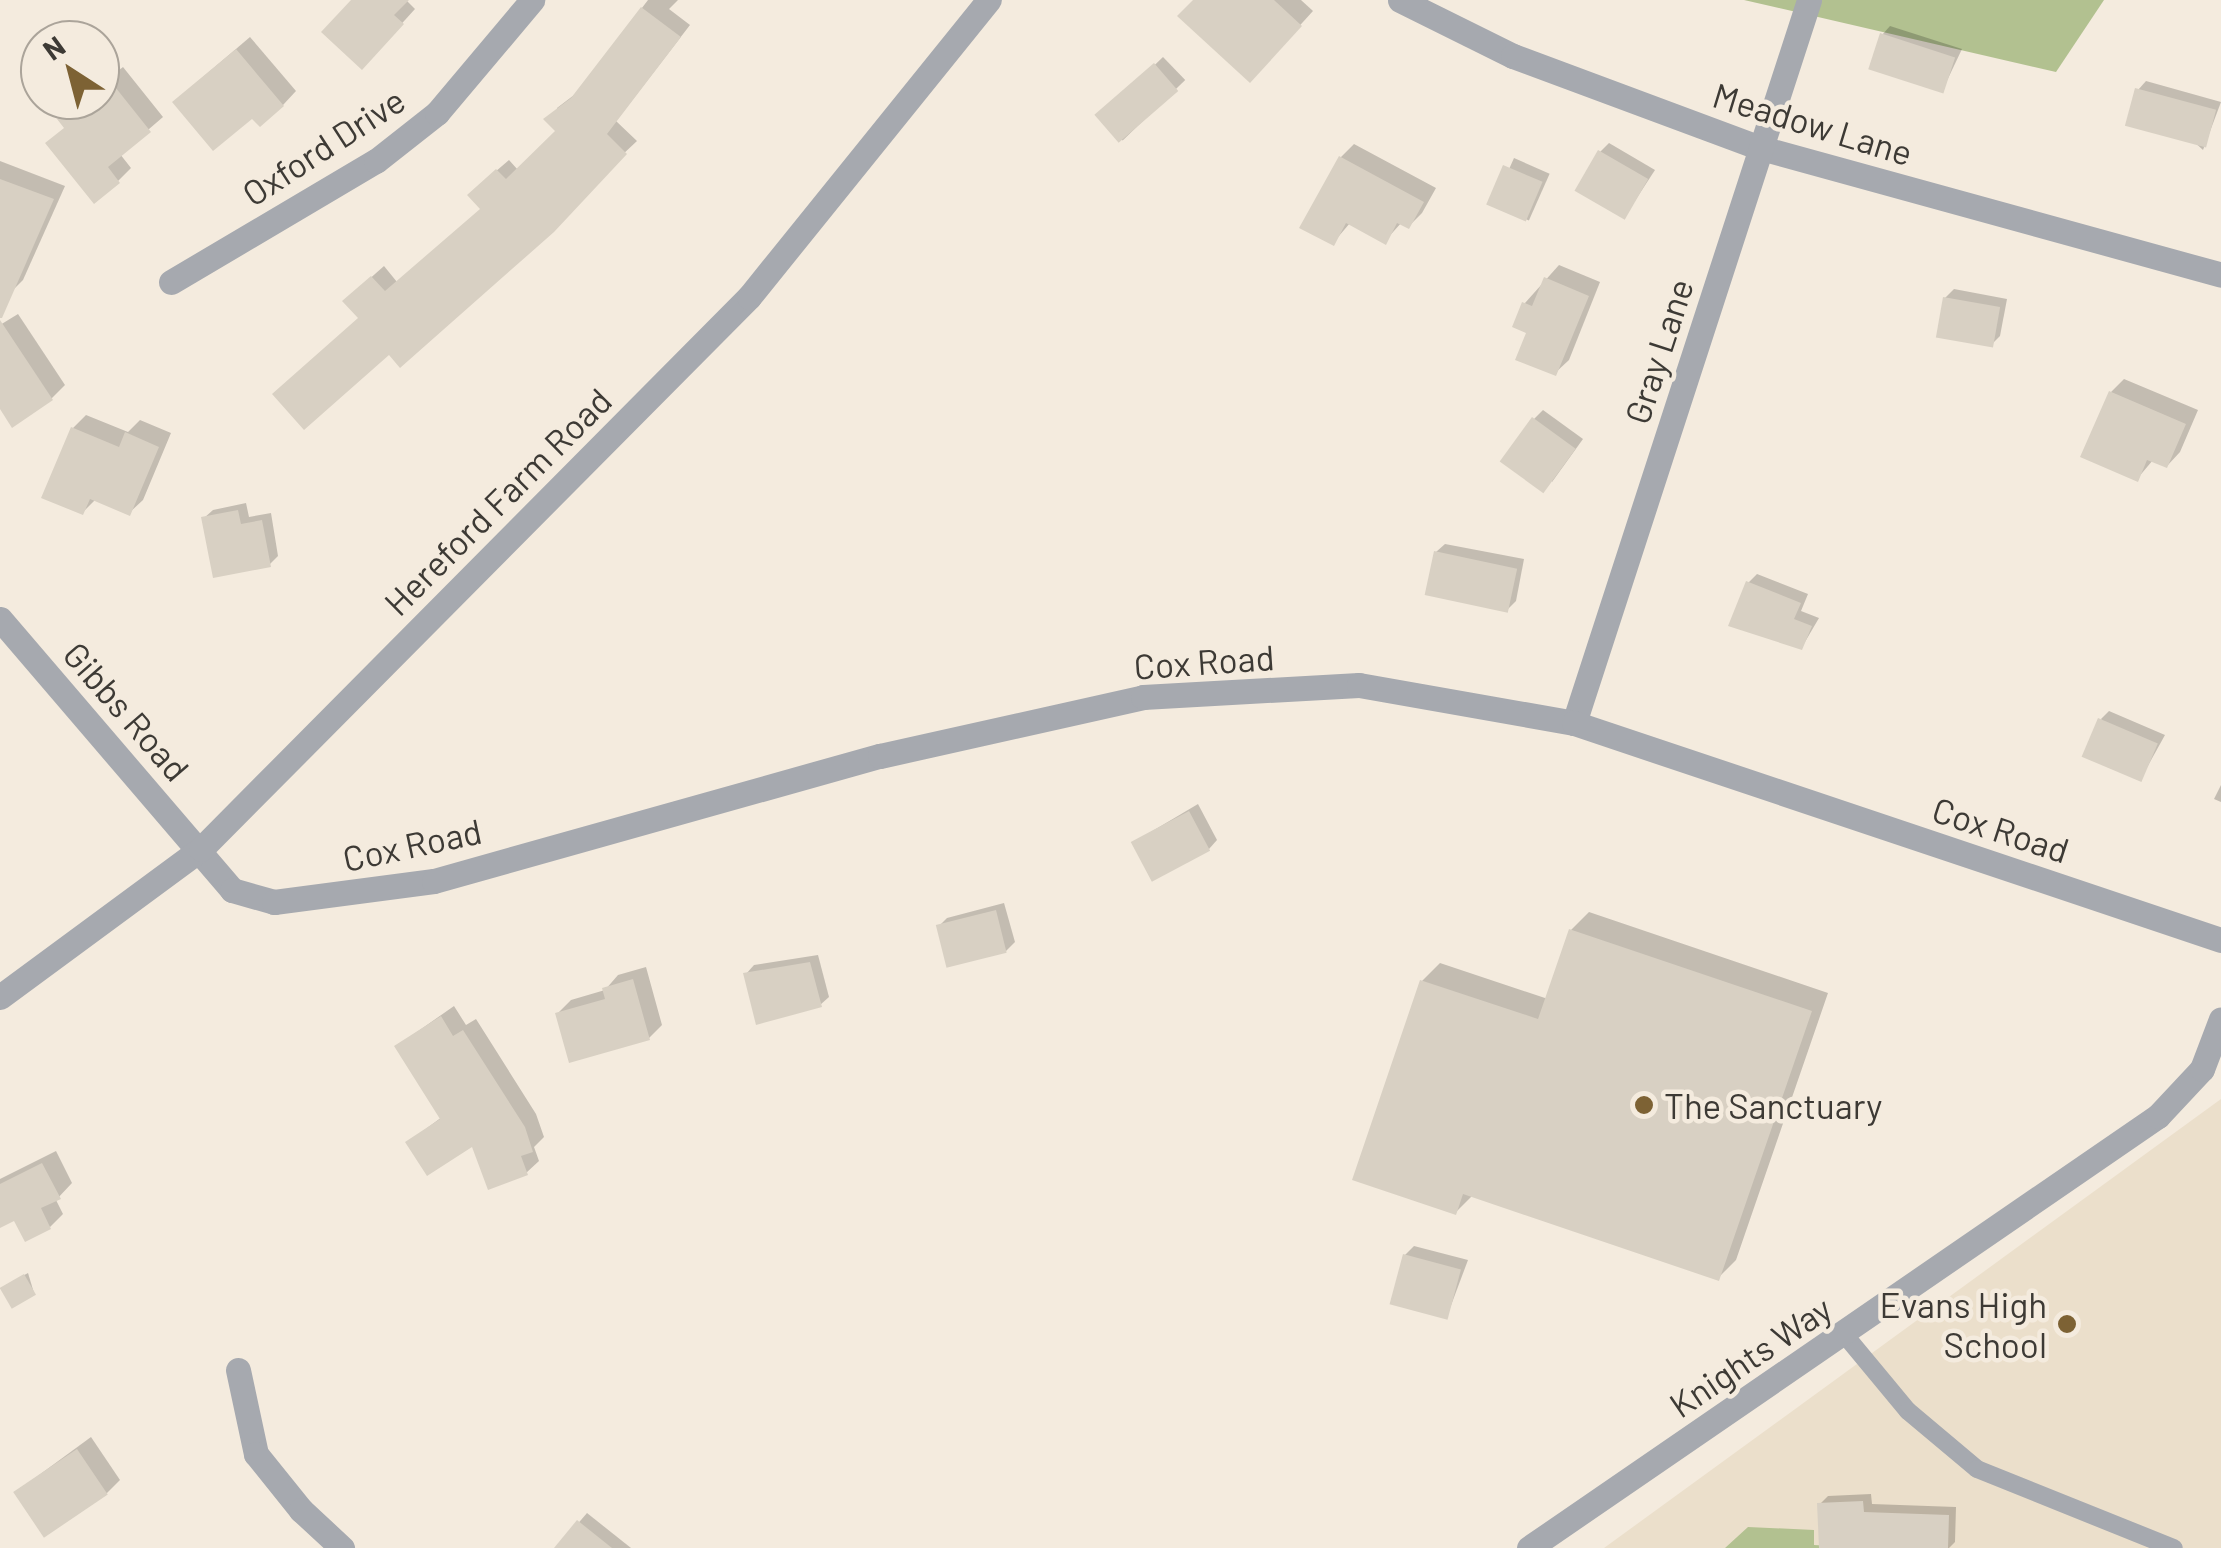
<!DOCTYPE html>
<style>
body{margin:0}
#map{position:relative;width:2221px;height:1548px;overflow:hidden;background:#f4ebde;font-family:Barlow,sans-serif}
div>[style]{position:absolute}
.built>*{inset:0;background:#ebdfcb}
.green>*{inset:0;background:#b2c190}
.shadow>*{inset:0;background:#0003;transform-origin:0 0}
.building>*{inset:0;background:#d8d0c3;transform-origin:0 0}
.service>*{height:18px;margin:-9px;padding:0 9px;transform-origin:9px;border-radius:9px;background:#a6a9af}
.minor>*{height:25px;margin:-12.5px;padding:0 12.5px;transform-origin:12.5px;border-radius:12.5px;background:#a6a9af}
.tertiary>*{height:25px;margin:-12.5px;padding:0 12.5px;transform-origin:12.5px;border-radius:12.5px;background:#a6a9af}
.dots>*{width:28px;height:28px;translate:-50% -50%;box-sizing:border-box;border:5px solid #f4ebde;border-radius:50%}
span{translate:-50% -50%;white-space:nowrap;text-align:center;line-height:1.15;-webkit-text-stroke:9px #f4ebde;paint-order:stroke}
.street-label{font-size:35px;color:#3d3a35}
.poi-label{font-size:35px;color:#3d3a35}
.left{translate:0 -50%;text-align:left}
.right{translate:-100% -50%;text-align:right}
.north{position:absolute;left:20px;top:20px;width:100px;height:100px;box-sizing:border-box;background:#f4ebde;border:2px solid #aba49a;border-radius:50%;rotate:324deg;font-size:28px;font-weight:700;line-height:40px;text-align:center;color:#3d3a35}
.north::after{content:'';display:block;margin:auto;width:35px;height:45px;background:#7d6234;clip-path:polygon(50% 0,100% 100%,50% 72%,0 100%)}
</style>
<div id="map">
<div class="built">
<div style="clip-path:polygon(2221px 1099px,2221px 1548px,1604px 1548px)"></div>
</div>
<div class="green">
<div style="clip-path:polygon(1744px 0,2104px 0,2056px 72px)"></div>
<div style="clip-path:polygon(1748px 1527px,1814px 1530px,1814px 1545px,1868px 1548px,1725px 1548px)"></div>
</div>
<div class="shadow">
<div style="clip-path:polygon(354px 0,406px 0,415px 9px,375px 53px)"></div>
<div style="clip-path:polygon(648px 0,678px 0,669px 9px,690px 25px,616px 121px,637px 141px,400px 364px,360px 318px,357px 290px,384px 266px,397px 282px,483px 209px,481px 184px,509px 160px,518px 170px,558px 131px,557px 108px,578px 92px)"></div>
<div style="clip-path:polygon(1197px 0,1301px 0,1313px 11px,1263px 66px)"></div>
<div style="clip-path:polygon(1890px 26px,1962px 49px,1943px 89px,1882px 35px)"></div>
<div style="clip-path:polygon(250px 37px,296px 91px,283px 105px,253px 115px,189px 89px)"></div>
<div style="left:1163px;top:57px;width:32px;height:87px;rotate:46deg"></div>
<div style="clip-path:polygon(123px 67px,163px 117px,120px 154px,131px 168px,118px 181px,66px 126px,81px 100px,100px 100px,100px 85px)"></div>
<div style="clip-path:polygon(2146px 81px,2221px 102px,2203px 150px,2138px 90px)"></div>
<div style="clip-path:polygon(1609px 143px,1655px 170px,1625px 216px,1600px 152px)"></div>
<div style="clip-path:polygon(1354px 144px,1436px 188px,1422px 213px,1409px 226px,1402px 222px,1385px 241px,1350px 223px,1333px 243px,1341px 157px)"></div>
<div style="left:1514px;top:158px;width:39px;height:51px;rotate:24deg"></div>
<div style="clip-path:polygon(0 161px,65px 186px,23px 280px,10px 293px,0 289px)"></div>
<div style="clip-path:polygon(1559px 265px,1600px 282px,1569px 360px,1555px 373px,1525px 303px)"></div>
<div style="clip-path:polygon(1954px 289px,2007px 299px,2000px 336px,1991px 345px,1945px 298px)"></div>
<div style="clip-path:polygon(18px 314px,65px 385px,51px 399px,0 405px,0 325px)"></div>
<div style="clip-path:polygon(2124px 379px,2198px 410px,2180px 452px,2167px 466px,2153px 460px,2137px 479px,2111px 392px)"></div>
<div style="clip-path:polygon(1543px 410px,1583px 439px,1552px 482px,1534px 419px)"></div>
<div style="clip-path:polygon(86px 415px,128px 432px,140px 420px,171px 433px,143px 500px,129px 513px,96px 499px,83px 512px,73px 428px)"></div>
<div style="clip-path:polygon(246px 503px,249px 517px,271px 513px,278px 556px,270px 564px,204px 518px,213px 510px)"></div>
<div style="clip-path:polygon(1445px 544px,1524px 559px,1516px 601px,1507px 610px,1436px 552px)"></div>
<div style="clip-path:polygon(1757px 574px,1808px 594px,1801px 611px,1819px 618px,1802px 647px,1748px 583px)"></div>
<div style="clip-path:polygon(2109px 711px,2165px 735px,2140px 780px,2101px 719px)"></div>
<div style="clip-path:polygon(2221px 785px,2221px 802px,2214px 799px)"></div>
<div style="clip-path:polygon(1198px 804px,1217px 840px,1209px 849px,1134px 842px)"></div>
<div style="clip-path:polygon(1004px 903px,1015px 942px,1006px 951px,938px 927px,947px 918px)"></div>
<div style="clip-path:polygon(1589px 912px,1828px 993px,1736px 1260px,1718px 1278px,1473px 1195px,1456px 1212px,1422px 981px,1440px 963px,1548px 999px,1571px 930px)"></div>
<div style="clip-path:polygon(818px 955px,829px 997px,820px 1005px,746px 974px,754px 965px)"></div>
<div style="clip-path:polygon(646px 967px,662px 1025px,649px 1038px,557px 1014px,571px 1000px,605px 990px,618px 975px)"></div>
<div style="clip-path:polygon(454px 1006px,466px 1025px,476px 1019px,536px 1114px,544px 1137px,534px 1147px,539px 1161px,526px 1173px,474px 1143px,408px 1142px,442px 1117px,397px 1046px)"></div>
<div style="clip-path:polygon(56px 1151px,72px 1183px,56px 1200px,63px 1214px,50px 1227px,15px 1218px,0 1225px,0 1179px)"></div>
<div style="clip-path:polygon(1414px 1246px,1468px 1260px,1447px 1316px,1405px 1255px)"></div>
<div style="clip-path:polygon(28px 1273px,34px 1293px,6px 1285px)"></div>
<div style="clip-path:polygon(91px 1437px,120px 1480px,107px 1493px,16px 1492px)"></div>
<div style="clip-path:polygon(1871px 1494px,1872px 1504px,1956px 1507px,1955px 1542px,1949px 1548px,1890px 1548px,1820px 1504px,1828px 1496px)"></div>
<div style="clip-path:polygon(587px 1513px,631px 1548px,557px 1548px)"></div>
</div>
<div class="building">
<div style="clip-path:polygon(351px 0,409px 0,394px 15px,404px 24px,362px 70px,321px 32px)"></div>
<div style="clip-path:polygon(1193px 0,1274px 0,1302px 26px,1250px 83px,1177px 16px)"></div>
<div style="clip-path:polygon(641px 7px,681px 37px,607px 134px,627px 154px,554px 232px,400px 368px,389px 355px,304px 430px,272px 394px,358px 318px,342px 301px,371px 276px,385px 291px,480px 209px,467px 195px,496px 169px,506px 179px,555px 131px,543px 119px,571px 98px)"></div>
<div style="left:1880px;top:33px;width:79px;height:38px;rotate:18deg"></div>
<div style="clip-path:polygon(236px 49px,284px 106px,260px 127px,252px 119px,213px 151px,172px 102px)"></div>
<div style="left:1154px;top:63px;width:37px;height:79px;rotate:49deg"></div>
<div style="clip-path:polygon(100px 68px,151px 132px,108px 167px,120px 183px,94px 204px,45px 143px,64px 128px,57px 119px,81px 100px,100px 100px)"></div>
<div style="left:2135px;top:88px;width:84px;height:39px;rotate:15deg"></div>
<div style="left:1598px;top:150px;width:58px;height:47px;rotate:30deg"></div>
<div style="clip-path:polygon(1339px 156px,1424px 202px,1409px 229px,1397px 223px,1386px 245px,1346px 223px,1334px 246px,1299px 228px)"></div>
<div style="left:1503px;top:165px;width:43px;height:43px;rotate:23deg"></div>
<div style="clip-path:polygon(0 179px,54px 199px,2px 318px,0 318px)"></div>
<div style="clip-path:polygon(1544px 277px,1589px 296px,1556px 376px,1515px 360px,1526px 333px,1512px 327px,1522px 302px,1532px 306px)"></div>
<div style="left:1943px;top:297px;width:58px;height:41px;rotate:10deg"></div>
<div style="clip-path:polygon(0 320px,53px 400px,12px 428px,0 409px)"></div>
<div style="clip-path:polygon(2109px 391px,2186px 424px,2167px 468px,2147px 460px,2138px 482px,2080px 457px)"></div>
<div style="left:1532px;top:417px;width:54px;height:55px;rotate:36deg"></div>
<div style="clip-path:polygon(71px 427px,119px 447px,125px 432px,159px 447px,130px 516px,90px 499px,83px 515px,41px 498px)"></div>
<div style="clip-path:polygon(238px 510px,241px 524px,262px 520px,271px 567px,213px 578px,201px 517px)"></div>
<div style="left:1434px;top:551px;width:85px;height:45px;rotate:12deg"></div>
<div style="clip-path:polygon(1746px 581px,1801px 603px,1794px 619px,1812px 626px,1802px 650px,1728px 626px)"></div>
<div style="left:2098px;top:718px;width:65px;height:42px;rotate:23deg"></div>
<div style="left:1189px;top:811px;width:45px;height:66px;rotate:62deg"></div>
<div style="left:996px;top:910px;width:44px;height:62px;rotate:76deg"></div>
<div style="clip-path:polygon(1569px 929px,1812px 1011px,1719px 1281px,1463px 1194px,1456px 1215px,1352px 1180px,1420px 980px,1538px 1019px)"></div>
<div style="clip-path:polygon(810px 962px,822px 1007px,756px 1025px,743px 973px)"></div>
<div style="clip-path:polygon(633px 979px,650px 1040px,569px 1063px,555px 1013px,605px 999px,602px 988px)"></div>
<div style="clip-path:polygon(441px 1016px,453px 1036px,463px 1030px,525px 1127px,533px 1152px,521px 1156px,528px 1175px,488px 1190px,472px 1147px,427px 1176px,405px 1142px,440px 1119px,394px 1046px)"></div>
<div style="clip-path:polygon(42px 1163px,61px 1199px,41px 1208px,51px 1229px,25px 1242px,14px 1221px,0 1228px,0 1184px)"></div>
<div style="left:1403px;top:1254px;width:60px;height:52px;rotate:15deg"></div>
<div style="left:24px;top:1274px;width:24px;height:28px;rotate:60deg"></div>
<div style="left:77px;top:1449px;width:55px;height:77px;rotate:56deg"></div>
<div style="clip-path:polygon(1863px 1501px,1864px 1512px,1949px 1515px,1948px 1548px,1819px 1548px,1817px 1503px)"></div>
<div style="clip-path:polygon(577px 1520px,612px 1548px,554px 1548px)"></div>
</div>
<div class="service">
<div style="left:1844px;top:1334px;width:100px;rotate:50.3deg"></div>
<div style="left:1908px;top:1411px;width:90px;rotate:40deg"></div>
<div style="left:1977px;top:1469px;width:212px;rotate:21.9deg"></div>
</div>
<div class="minor">
<div style="left:1400px;top:0;width:126px;rotate:26.4deg"></div>
<div style="left:1513px;top:56px;width:265px;rotate:20.4deg"></div>
<div style="left:1761px;top:148px;width:477px;rotate:15.4deg"></div>
<div style="left:171px;top:282px;width:238px;rotate:-30.6deg"></div>
<div style="left:376px;top:161px;width:78px;rotate:-38.2deg"></div>
<div style="left:437px;top:113px;width:148px;rotate:-49.9deg"></div>
<div style="left:1574px;top:723px;width:760px;rotate:-71.99deg"></div>
<div style="left:238px;top:1370px;width:86px;rotate:77.9deg"></div>
<div style="left:256px;top:1454px;width:72px;rotate:51.2deg"></div>
<div style="left:301px;top:1510px;width:56px;rotate:42.8deg"></div>
<div style="left:1529px;top:1548px;width:763px;rotate:-34.48deg"></div>
<div style="left:2158px;top:1116px;width:64px;rotate:-46.9deg"></div>
<div style="left:2202px;top:1069px;width:53px;rotate:-69.2deg"></div>
</div>
<div class="tertiary">
<div style="left:0;top:619px;width:357px;rotate:49.4deg"></div>
<div style="left:232px;top:890px;width:44px;rotate:15.9deg"></div>
<div style="left:274px;top:902px;width:161px;rotate:-7.5deg"></div>
<div style="left:434px;top:881px;width:463px;rotate:-15.7deg"></div>
<div style="left:880px;top:756px;width:270px;rotate:-12.6deg"></div>
<div style="left:1143px;top:697px;width:216px;rotate:-3.2deg"></div>
<div style="left:1359px;top:685px;width:218px;rotate:10deg"></div>
<div style="left:1574px;top:723px;width:682px;rotate:18.54deg"></div>
<div style="left:0;top:997px;width:250px;rotate:-36.4deg"></div>
<div style="left:201px;top:849px;width:778px;rotate:-45.21deg"></div>
<div style="left:749px;top:297px;width:382px;rotate:-51.1deg"></div>
</div>
<div class="dots">
<div style="left:1644px;top:1105px;background:#7d6234"></div>
<div style="left:2067px;top:1324px;background:#7d6234"></div>
</div>
<div class="street-label">
<span style="left:1813px;top:123px;rotate:17deg">Meadow Lane</span>
<span style="left:323px;top:146px;rotate:-33deg">Oxford Drive</span>
<span style="left:1658px;top:351px;rotate:-72deg">Gray Lane</span>
<span style="left:497px;top:501px;rotate:-45deg">Hereford Farm Road</span>
<span style="left:1204px;top:661px;rotate:-4deg">Cox Road</span>
<span style="left:127px;top:711px;rotate:49deg">Gibbs Road</span>
<span style="left:2001px;top:829px;rotate:18deg">Cox Road</span>
<span style="left:412px;top:844px;rotate:-12deg">Cox Road</span>
<span style="left:1750px;top:1356px;rotate:-34deg">Knights Way</span>
</div>
<div class="poi-label">
<span class="left" style="left:1664px;top:1105px">The Sanctuary</span>
<span class="right" style="left:2047px;top:1324px">Evans High<br>School</span>
</div>
<div class="north">N</div>
</div>
